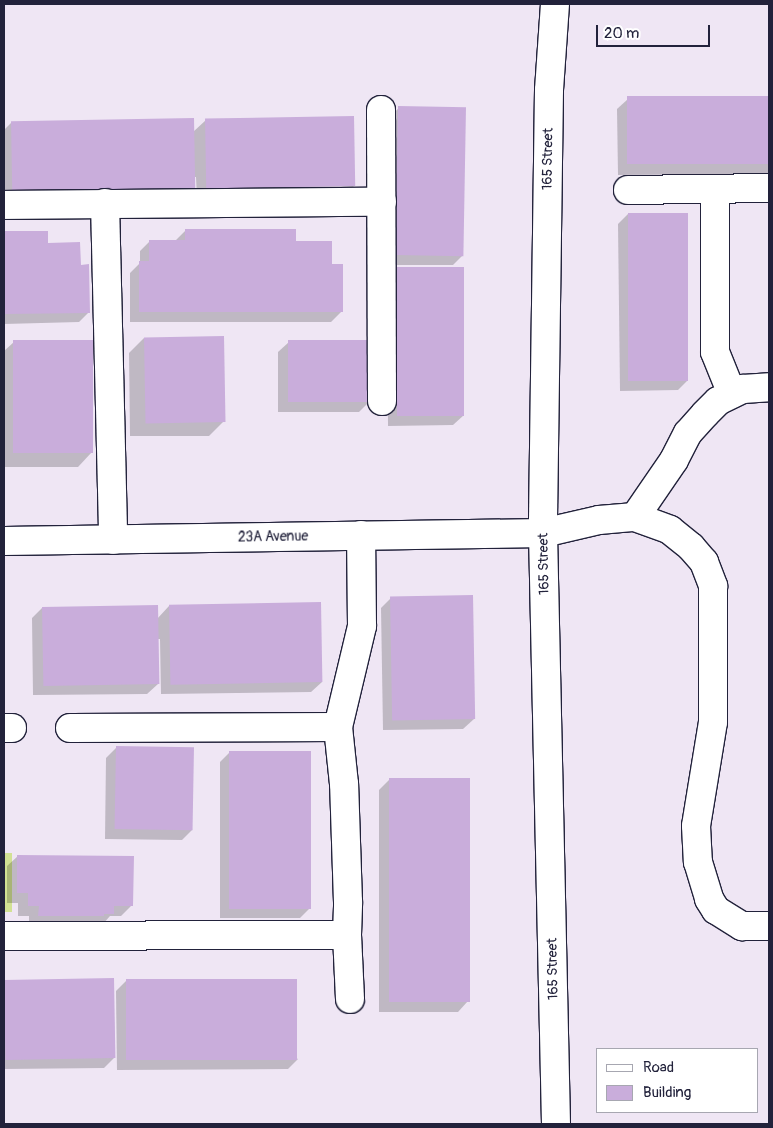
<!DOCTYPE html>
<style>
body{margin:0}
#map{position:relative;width:773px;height:1128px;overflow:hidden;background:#efe6f4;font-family:Pangolin,sans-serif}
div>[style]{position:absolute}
.green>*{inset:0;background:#d2e194;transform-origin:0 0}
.shadow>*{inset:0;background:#0003}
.building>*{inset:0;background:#c9addb;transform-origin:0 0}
.roads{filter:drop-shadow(1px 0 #22223b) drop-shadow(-1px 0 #22223b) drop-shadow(0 1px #22223b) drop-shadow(0 -1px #22223b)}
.minor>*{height:28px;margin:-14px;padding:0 14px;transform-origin:14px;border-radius:14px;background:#fff}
span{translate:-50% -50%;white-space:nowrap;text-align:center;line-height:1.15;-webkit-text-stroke:4px #fff;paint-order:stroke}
.street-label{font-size:14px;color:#22223b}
.frame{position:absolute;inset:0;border:5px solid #22223b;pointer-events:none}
.legend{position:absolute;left:596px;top:1048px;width:162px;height:65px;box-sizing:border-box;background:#fff;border:1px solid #a7a7b1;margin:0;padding:6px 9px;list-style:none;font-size:15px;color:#22223b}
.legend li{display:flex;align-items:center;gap:10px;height:25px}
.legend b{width:25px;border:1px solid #a7a7b1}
.scale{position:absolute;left:596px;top:25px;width:114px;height:22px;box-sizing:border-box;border:2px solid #22223b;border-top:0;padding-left:6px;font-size:15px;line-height:18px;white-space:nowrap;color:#22223b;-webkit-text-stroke:4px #fff;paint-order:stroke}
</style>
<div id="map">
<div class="green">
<div style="left:4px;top:853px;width:8px;height:59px"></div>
</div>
<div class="shadow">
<div style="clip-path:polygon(769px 97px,769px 174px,618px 175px,617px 109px,628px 99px)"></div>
<div style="clip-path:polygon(399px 108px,463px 255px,453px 265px,387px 265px,388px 118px)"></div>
<div style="clip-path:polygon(206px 120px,354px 186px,344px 196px,197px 198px,196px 177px,194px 177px,194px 189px,184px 199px,4px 201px,4px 130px,12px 122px,193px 132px)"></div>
<div style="clip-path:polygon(628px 214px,688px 380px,678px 390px,620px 391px,618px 224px)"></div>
<div style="clip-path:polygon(186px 230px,295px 242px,331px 265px,342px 311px,331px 322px,130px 322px,130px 273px,140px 263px,140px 251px,150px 241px,175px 241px)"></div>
<div style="clip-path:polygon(46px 232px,46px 244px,80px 266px,89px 312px,79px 322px,4px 324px,4px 233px)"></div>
<div style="clip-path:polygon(397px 269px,464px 415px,453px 425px,388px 426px,387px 279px)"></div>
<div style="clip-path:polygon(144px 338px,224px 421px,209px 436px,130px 436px,129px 353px)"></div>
<div style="clip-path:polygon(14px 342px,92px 452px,78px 467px,4px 467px,4px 351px)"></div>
<div style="clip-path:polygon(289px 342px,369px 402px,359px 412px,278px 412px,278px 352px)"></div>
<div style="clip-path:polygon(391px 598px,474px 719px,463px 729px,383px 730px,381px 608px)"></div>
<div style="clip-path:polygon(169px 606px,322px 682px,311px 692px,161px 694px,160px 639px,157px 639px,158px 684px,147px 694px,33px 695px,32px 618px,42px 608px,157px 619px)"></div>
<div style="clip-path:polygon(116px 748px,192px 830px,182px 840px,105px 839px,106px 758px)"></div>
<div style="clip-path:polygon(230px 752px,310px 908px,300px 918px,220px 918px,220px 762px)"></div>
<div style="clip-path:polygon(390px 779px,468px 1001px,458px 1012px,379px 1012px,379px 790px)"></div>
<div style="clip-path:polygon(18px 856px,131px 906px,121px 916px,110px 916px,103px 924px,29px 925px,29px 916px,18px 916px,18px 903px,7px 903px,7px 866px)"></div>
<div style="clip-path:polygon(113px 979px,115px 1057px,104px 1068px,4px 1069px,4px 981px)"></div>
<div style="clip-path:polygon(127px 980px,298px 1059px,288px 1069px,117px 1070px,116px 991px)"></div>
</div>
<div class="building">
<div style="left:769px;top:96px;width:68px;height:142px;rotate:90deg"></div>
<div style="left:398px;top:106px;width:68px;height:149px;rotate:1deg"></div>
<div style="left:354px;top:116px;width:70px;height:149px;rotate:89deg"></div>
<div style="left:194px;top:118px;width:71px;height:183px;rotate:89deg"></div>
<div style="left:628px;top:213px;width:60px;height:168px"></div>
<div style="clip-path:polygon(185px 229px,296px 229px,296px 241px,332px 241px,332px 264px,343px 264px,343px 312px,139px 312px,139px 261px,149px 261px,149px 240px,185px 240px)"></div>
<div style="clip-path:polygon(4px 231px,48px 231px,48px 243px,80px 242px,81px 265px,89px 264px,90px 313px,4px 314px)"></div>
<div style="left:397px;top:267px;width:67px;height:149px"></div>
<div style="left:224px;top:336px;width:86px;height:80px;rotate:89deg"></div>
<div style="left:13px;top:340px;width:80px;height:113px"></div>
<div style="left:288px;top:340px;width:83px;height:62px"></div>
<div style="left:473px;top:595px;width:124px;height:83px;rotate:89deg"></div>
<div style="left:321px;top:602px;width:80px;height:152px;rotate:89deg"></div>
<div style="left:158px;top:605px;width:79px;height:116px;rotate:89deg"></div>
<div style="left:116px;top:746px;width:78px;height:83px;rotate:1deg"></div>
<div style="left:229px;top:751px;width:82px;height:158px"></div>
<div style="left:389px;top:778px;width:81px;height:224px"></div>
<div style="clip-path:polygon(17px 855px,134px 856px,133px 906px,114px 906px,114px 914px,104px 914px,104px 916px,38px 916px,39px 906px,28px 906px,28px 893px,17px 893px)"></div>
<div style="left:114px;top:978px;width:80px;height:110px;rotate:89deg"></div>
<div style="left:126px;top:979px;width:171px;height:81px"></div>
</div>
<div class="roads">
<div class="minor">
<div style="left:555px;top:4px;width:86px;rotate:94deg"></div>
<div style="left:549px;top:90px;width:443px;rotate:90.8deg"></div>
<div style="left:543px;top:533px;width:591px;rotate:88.74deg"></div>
<div style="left:381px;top:110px;width:291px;rotate:89.8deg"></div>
<div style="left:715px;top:189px;width:163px;rotate:90deg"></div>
<div style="left:715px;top:352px;width:45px;rotate:68deg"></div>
<div style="left:628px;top:190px;width:141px;rotate:-0.8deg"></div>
<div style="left:105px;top:203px;width:337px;rotate:88.6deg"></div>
<div style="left:4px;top:205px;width:378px;rotate:-0.5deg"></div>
<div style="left:635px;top:517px;width:37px;rotate:20deg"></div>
<div style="left:670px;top:530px;width:27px;rotate:39deg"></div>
<div style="left:691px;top:547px;width:20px;rotate:49deg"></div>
<div style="left:704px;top:562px;width:26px;rotate:69deg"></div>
<div style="left:713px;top:586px;width:136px;rotate:90deg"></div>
<div style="left:713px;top:722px;width:105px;rotate:99.3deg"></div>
<div style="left:696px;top:826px;width:36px;rotate:87deg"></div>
<div style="left:698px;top:862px;width:39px;rotate:73deg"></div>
<div style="left:709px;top:899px;width:13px;rotate:58deg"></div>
<div style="left:716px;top:910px;width:31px;rotate:32deg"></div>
<div style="left:742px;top:926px;width:27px"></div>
<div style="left:4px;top:541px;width:539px;rotate:-0.85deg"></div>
<div style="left:543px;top:533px;width:57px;rotate:-13.1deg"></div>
<div style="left:599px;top:520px;width:36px;rotate:-5deg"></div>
<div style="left:635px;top:517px;width:69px;rotate:-55.6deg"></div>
<div style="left:674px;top:460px;width:30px;rotate:-63deg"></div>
<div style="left:688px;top:433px;width:25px;rotate:-48deg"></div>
<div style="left:705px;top:414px;width:18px;rotate:-45deg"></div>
<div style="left:718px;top:401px;width:28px;rotate:-26deg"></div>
<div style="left:743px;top:389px;width:26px;rotate:-4deg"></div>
<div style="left:4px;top:728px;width:8px"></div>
<div style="left:70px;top:728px;width:268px;rotate:-0.2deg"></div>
<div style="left:347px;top:935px;width:64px;rotate:87.3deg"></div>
<div style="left:4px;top:936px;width:343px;rotate:-0.2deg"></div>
<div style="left:347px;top:935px;width:33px;rotate:-88deg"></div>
<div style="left:348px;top:902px;width:118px;rotate:-91.9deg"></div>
<div style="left:344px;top:784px;width:57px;rotate:-96deg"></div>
<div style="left:338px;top:727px;width:104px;rotate:-76.6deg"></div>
<div style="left:362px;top:626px;width:91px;rotate:-90.6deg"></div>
</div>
</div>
<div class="street-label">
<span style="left:548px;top:159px;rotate:-89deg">165 Street</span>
<span style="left:273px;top:537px;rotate:-1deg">23A Avenue</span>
<span style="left:544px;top:564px;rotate:-91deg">165 Street</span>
<span style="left:553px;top:969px;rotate:-91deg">165 Street</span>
</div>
<div class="frame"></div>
<ul class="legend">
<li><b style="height:6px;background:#fff"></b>Road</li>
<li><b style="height:14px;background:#c9addb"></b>Building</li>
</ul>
<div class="scale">20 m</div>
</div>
